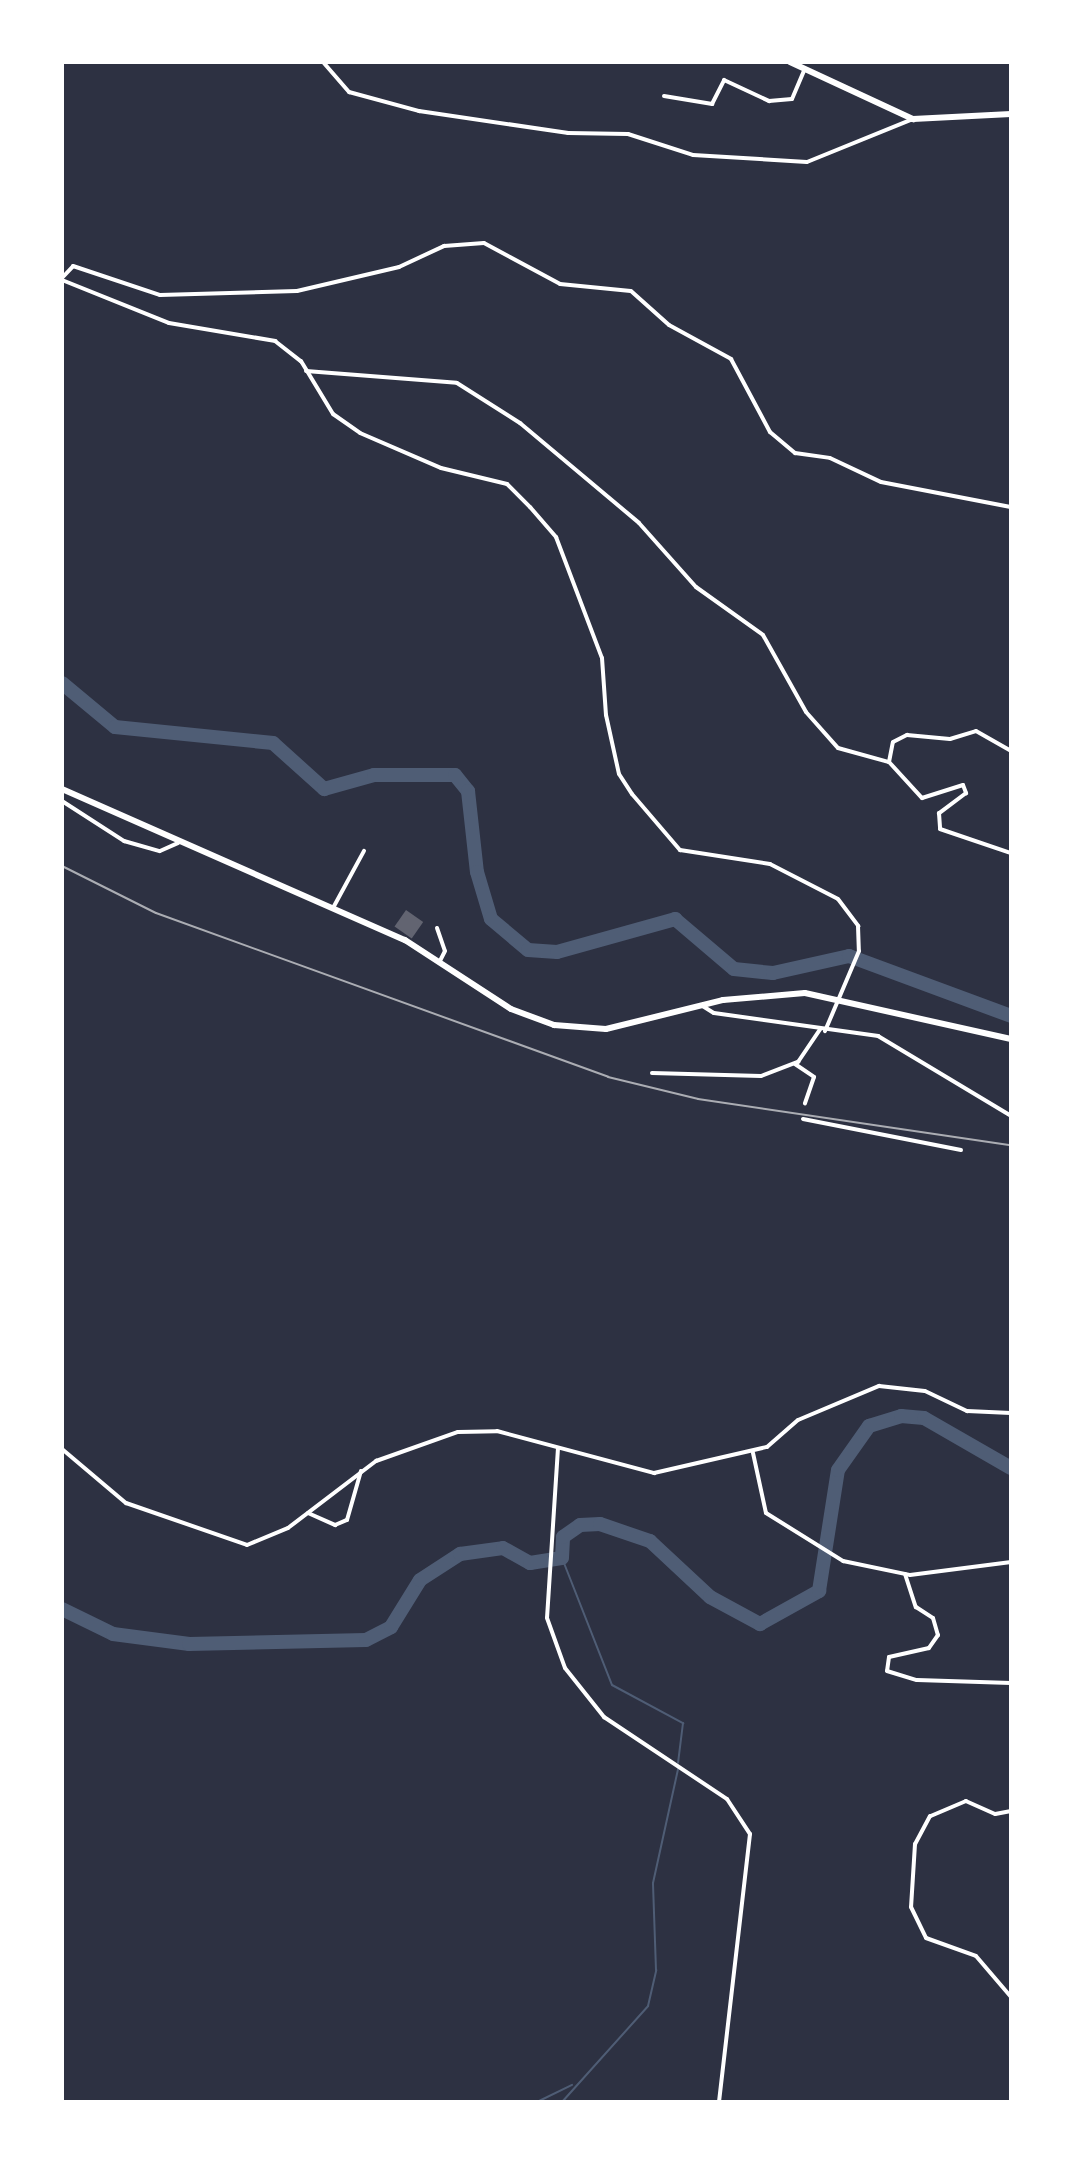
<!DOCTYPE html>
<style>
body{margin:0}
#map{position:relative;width:1073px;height:2164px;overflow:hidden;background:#2d3142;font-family:"Archivo Narrow",sans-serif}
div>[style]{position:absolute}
.stream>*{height:2px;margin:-1px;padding:0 1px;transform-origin:1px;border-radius:1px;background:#4f5d75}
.river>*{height:14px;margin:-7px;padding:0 7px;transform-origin:7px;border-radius:7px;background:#4f5d75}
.building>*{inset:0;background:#626471;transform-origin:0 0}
.minor>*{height:4px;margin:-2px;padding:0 2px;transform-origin:2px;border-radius:2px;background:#fff}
.tertiary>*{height:4px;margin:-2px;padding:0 2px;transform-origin:2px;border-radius:2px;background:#fff}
.primary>*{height:6px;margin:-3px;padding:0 3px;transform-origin:3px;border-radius:3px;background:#fff}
.rail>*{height:2px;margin:-1px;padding:0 1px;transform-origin:1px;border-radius:1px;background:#abadb3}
span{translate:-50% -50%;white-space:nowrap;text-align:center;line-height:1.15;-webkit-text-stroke:7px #fff;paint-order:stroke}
.frame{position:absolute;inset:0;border:64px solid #fff;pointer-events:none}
</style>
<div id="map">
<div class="stream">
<div style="left:562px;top:1558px;width:136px;rotate:68.5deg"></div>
<div style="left:612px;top:1685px;width:81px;rotate:28.2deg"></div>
<div style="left:683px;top:1723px;width:40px;rotate:97.1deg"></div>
<div style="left:537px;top:2102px;width:39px;rotate:-26deg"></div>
<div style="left:562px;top:2102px;width:129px;rotate:-48.1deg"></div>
<div style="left:648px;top:2006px;width:37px;rotate:-77deg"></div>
<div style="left:656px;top:1970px;width:87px;rotate:-92deg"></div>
<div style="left:653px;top:1883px;width:117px;rotate:-77.6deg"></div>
</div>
<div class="river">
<div style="left:62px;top:683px;width:69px;rotate:39.7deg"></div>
<div style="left:115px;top:727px;width:159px;rotate:5.8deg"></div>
<div style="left:273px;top:743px;width:69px;rotate:42deg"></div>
<div style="left:324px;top:789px;width:52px;rotate:-15.6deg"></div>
<div style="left:374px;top:775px;width:81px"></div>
<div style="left:455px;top:775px;width:21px;rotate:51deg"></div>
<div style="left:468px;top:791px;width:81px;rotate:83.7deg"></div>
<div style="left:477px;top:872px;width:49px;rotate:73.4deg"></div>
<div style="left:491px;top:919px;width:48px;rotate:40deg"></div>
<div style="left:528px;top:950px;width:29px;rotate:4deg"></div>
<div style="left:557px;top:952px;width:123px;rotate:-15.6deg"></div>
<div style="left:675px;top:919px;width:77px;rotate:40.3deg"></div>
<div style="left:734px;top:969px;width:39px;rotate:6deg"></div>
<div style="left:773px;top:973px;width:78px;rotate:-12.6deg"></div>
<div style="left:849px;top:956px;width:173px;rotate:20.3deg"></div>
<div style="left:62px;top:1609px;width:57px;rotate:26.1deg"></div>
<div style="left:113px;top:1634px;width:77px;rotate:7.5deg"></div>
<div style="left:189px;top:1644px;width:177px;rotate:-1.3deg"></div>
<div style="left:366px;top:1640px;width:28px;rotate:-27deg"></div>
<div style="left:391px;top:1627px;width:55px;rotate:-58.3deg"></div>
<div style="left:420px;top:1580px;width:48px;rotate:-33deg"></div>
<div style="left:460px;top:1554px;width:43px;rotate:-7.9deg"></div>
<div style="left:503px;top:1548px;width:31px;rotate:29deg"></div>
<div style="left:530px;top:1563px;width:32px;rotate:-9deg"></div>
<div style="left:562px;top:1558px;width:21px;rotate:-87deg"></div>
<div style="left:563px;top:1537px;width:21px;rotate:-35deg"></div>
<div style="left:580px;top:1525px;width:20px;rotate:-3deg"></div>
<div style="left:600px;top:1524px;width:53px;rotate:18.8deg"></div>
<div style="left:650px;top:1541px;width:82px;rotate:43deg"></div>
<div style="left:710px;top:1597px;width:57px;rotate:28.4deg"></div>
<div style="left:760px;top:1624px;width:68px;rotate:-29.2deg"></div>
<div style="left:819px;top:1591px;width:122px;rotate:-81.1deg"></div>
<div style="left:838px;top:1470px;width:54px;rotate:-54.8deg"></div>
<div style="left:869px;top:1426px;width:34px;rotate:-17deg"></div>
<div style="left:901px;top:1416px;width:23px;rotate:5deg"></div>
<div style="left:924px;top:1418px;width:100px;rotate:29.9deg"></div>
</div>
<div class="building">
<div style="left:406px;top:910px;width:21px;height:20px;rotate:35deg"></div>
</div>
<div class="minor">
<div style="left:323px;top:62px;width:40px;rotate:49deg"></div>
<div style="left:349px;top:92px;width:73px;rotate:15.2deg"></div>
<div style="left:419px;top:111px;width:151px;rotate:8.4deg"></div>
<div style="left:568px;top:133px;width:60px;rotate:1deg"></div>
<div style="left:628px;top:134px;width:68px;rotate:17.9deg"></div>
<div style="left:693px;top:155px;width:114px;rotate:3.5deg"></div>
<div style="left:807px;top:162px;width:114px;rotate:-22.1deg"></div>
<div style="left:664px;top:96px;width:49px;rotate:9.5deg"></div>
<div style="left:712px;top:104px;width:27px;rotate:-63deg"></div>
<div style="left:724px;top:80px;width:50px;rotate:25deg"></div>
<div style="left:769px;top:101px;width:23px;rotate:-5deg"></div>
<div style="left:792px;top:99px;width:33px;rotate:-67deg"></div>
<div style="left:62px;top:278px;width:16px;rotate:-47deg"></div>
<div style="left:73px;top:266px;width:92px;rotate:18.4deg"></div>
<div style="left:160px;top:295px;width:137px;rotate:-1.7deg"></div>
<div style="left:297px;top:291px;width:105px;rotate:-13.2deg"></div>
<div style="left:399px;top:267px;width:50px;rotate:-25deg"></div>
<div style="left:444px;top:246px;width:40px;rotate:-4.3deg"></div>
<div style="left:484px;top:243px;width:86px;rotate:28.3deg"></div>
<div style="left:560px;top:284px;width:71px;rotate:5.6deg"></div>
<div style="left:631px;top:291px;width:51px;rotate:41.8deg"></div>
<div style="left:669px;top:325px;width:71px;rotate:28.7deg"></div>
<div style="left:731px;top:359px;width:83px;rotate:61.9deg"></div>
<div style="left:770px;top:432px;width:33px;rotate:40deg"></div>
<div style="left:795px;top:453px;width:35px;rotate:8deg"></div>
<div style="left:830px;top:458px;width:56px;rotate:25.2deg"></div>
<div style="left:881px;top:482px;width:132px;rotate:10.9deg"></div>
<div style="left:62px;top:280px;width:115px;rotate:21.9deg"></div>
<div style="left:169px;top:323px;width:108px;rotate:9.6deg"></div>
<div style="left:275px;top:341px;width:33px;rotate:38deg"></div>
<div style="left:301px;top:361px;width:62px;rotate:58.9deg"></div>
<div style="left:333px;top:414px;width:33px;rotate:35deg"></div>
<div style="left:360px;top:433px;width:88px;rotate:23.4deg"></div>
<div style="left:441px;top:468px;width:68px;rotate:13.6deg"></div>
<div style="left:507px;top:484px;width:33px;rotate:45deg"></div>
<div style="left:530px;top:507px;width:40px;rotate:49deg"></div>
<div style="left:556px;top:537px;width:129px;rotate:69.2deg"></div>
<div style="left:602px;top:658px;width:57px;rotate:86deg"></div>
<div style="left:606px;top:715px;width:60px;rotate:77.6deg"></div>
<div style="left:619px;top:774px;width:24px;rotate:57deg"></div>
<div style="left:632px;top:794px;width:74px;rotate:49.4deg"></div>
<div style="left:680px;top:850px;width:91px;rotate:8.8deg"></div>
<div style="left:770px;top:864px;width:76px;rotate:27.2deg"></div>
<div style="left:838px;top:899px;width:34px;rotate:53deg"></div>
<div style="left:858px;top:926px;width:25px;rotate:88deg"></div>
<div style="left:859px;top:951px;width:87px;rotate:113deg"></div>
<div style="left:306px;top:371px;width:151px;rotate:4.5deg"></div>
<div style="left:457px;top:383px;width:75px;rotate:32.4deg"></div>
<div style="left:520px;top:423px;width:155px;rotate:40deg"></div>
<div style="left:639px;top:523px;width:86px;rotate:48.3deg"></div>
<div style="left:696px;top:587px;width:82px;rotate:35.6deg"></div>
<div style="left:763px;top:635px;width:88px;rotate:60.8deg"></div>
<div style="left:806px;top:712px;width:48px;rotate:48.4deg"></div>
<div style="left:838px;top:748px;width:53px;rotate:15.4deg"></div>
<div style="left:889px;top:762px;width:49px;rotate:47.5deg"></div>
<div style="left:922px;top:798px;width:43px;rotate:-17.6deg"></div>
<div style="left:963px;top:785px;width:9px;rotate:69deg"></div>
<div style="left:966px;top:793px;width:34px;rotate:143deg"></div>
<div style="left:939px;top:813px;width:16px;rotate:86deg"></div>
<div style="left:940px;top:829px;width:75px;rotate:18.7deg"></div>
<div style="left:889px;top:762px;width:20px;rotate:-79deg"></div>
<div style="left:893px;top:742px;width:16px;rotate:-27deg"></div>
<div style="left:907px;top:735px;width:43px;rotate:5.3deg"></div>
<div style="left:950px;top:739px;width:27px;rotate:-17deg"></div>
<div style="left:976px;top:731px;width:40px;rotate:29.7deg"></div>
<div style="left:62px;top:801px;width:74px;rotate:32.8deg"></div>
<div style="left:124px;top:841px;width:37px;rotate:16deg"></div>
<div style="left:160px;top:851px;width:20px;rotate:-24deg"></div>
<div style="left:333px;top:908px;width:65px;rotate:-61.5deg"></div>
<div style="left:437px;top:928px;width:24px;rotate:71deg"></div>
<div style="left:445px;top:951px;width:13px;rotate:117deg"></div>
<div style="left:701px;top:1005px;width:15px;rotate:32deg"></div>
<div style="left:714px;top:1013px;width:166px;rotate:8deg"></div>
<div style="left:878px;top:1036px;width:155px;rotate:31deg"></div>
<div style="left:795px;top:1064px;width:23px;rotate:34deg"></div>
<div style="left:814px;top:1077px;width:28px;rotate:109deg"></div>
<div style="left:652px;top:1073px;width:109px;rotate:1.6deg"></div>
<div style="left:761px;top:1076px;width:40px;rotate:-21deg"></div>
<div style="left:798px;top:1062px;width:40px;rotate:-56deg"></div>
<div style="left:803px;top:1119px;width:161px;rotate:11.1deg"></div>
<div style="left:753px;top:1453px;width:61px;rotate:77.8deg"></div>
<div style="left:766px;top:1513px;width:91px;rotate:31.9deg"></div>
<div style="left:843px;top:1561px;width:68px;rotate:11.8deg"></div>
<div style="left:910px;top:1575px;width:102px;rotate:-7.3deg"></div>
<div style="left:308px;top:1513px;width:30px;rotate:24deg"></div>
<div style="left:335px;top:1525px;width:13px;rotate:-23deg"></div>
<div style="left:347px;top:1520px;width:51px;rotate:-74.1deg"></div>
<div style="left:905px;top:1574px;width:35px;rotate:72deg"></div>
<div style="left:916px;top:1607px;width:20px;rotate:33deg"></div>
<div style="left:933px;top:1618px;width:18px;rotate:74deg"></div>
<div style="left:938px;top:1635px;width:16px;rotate:125deg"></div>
<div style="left:929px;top:1648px;width:41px;rotate:167.3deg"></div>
<div style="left:889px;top:1657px;width:14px;rotate:98deg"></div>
<div style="left:887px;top:1671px;width:31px;rotate:17deg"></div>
<div style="left:917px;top:1680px;width:94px;rotate:1.8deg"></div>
<div style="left:1011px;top:1811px;width:16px;rotate:169deg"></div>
<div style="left:995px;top:1814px;width:32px;rotate:-156deg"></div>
<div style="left:966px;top:1801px;width:39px;rotate:157deg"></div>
<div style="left:930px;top:1816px;width:32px;rotate:118deg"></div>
<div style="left:915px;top:1844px;width:63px;rotate:93.6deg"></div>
<div style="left:911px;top:1907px;width:34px;rotate:64deg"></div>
<div style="left:926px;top:1938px;width:53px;rotate:19.8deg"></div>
<div style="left:976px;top:1956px;width:54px;rotate:49.5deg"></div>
</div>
<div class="tertiary">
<div style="left:558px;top:1448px;width:170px;rotate:93.7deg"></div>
<div style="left:547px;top:1618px;width:53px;rotate:70.2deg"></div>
<div style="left:565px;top:1668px;width:63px;rotate:51.5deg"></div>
<div style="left:604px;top:1717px;width:148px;rotate:33.7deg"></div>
<div style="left:727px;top:1799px;width:42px;rotate:56.7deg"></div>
<div style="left:750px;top:1834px;width:270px;rotate:96.6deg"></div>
<div style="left:62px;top:1449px;width:84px;rotate:40.2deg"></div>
<div style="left:126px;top:1503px;width:128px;rotate:19.1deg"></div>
<div style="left:247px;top:1545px;width:44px;rotate:-22.5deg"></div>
<div style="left:288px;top:1528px;width:111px;rotate:-37.3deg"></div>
<div style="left:376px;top:1461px;width:87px;rotate:-19.5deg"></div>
<div style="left:458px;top:1432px;width:39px;rotate:-1deg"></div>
<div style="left:497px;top:1431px;width:163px;rotate:15deg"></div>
<div style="left:654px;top:1473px;width:116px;rotate:-13deg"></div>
<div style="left:767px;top:1447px;width:41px;rotate:-41.1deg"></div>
<div style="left:798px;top:1420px;width:88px;rotate:-22.8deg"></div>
<div style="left:879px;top:1386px;width:46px;rotate:6.2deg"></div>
<div style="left:925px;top:1391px;width:47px;rotate:25.5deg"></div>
<div style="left:967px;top:1411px;width:44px;rotate:2.6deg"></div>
</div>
<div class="primary">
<div style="left:790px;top:62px;width:136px;rotate:24.9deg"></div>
<div style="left:913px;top:119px;width:98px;rotate:-2.9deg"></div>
<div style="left:62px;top:789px;width:375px;rotate:23.8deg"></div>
<div style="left:405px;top:940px;width:126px;rotate:33.1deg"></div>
<div style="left:511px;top:1009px;width:46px;rotate:20.4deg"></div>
<div style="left:554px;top:1025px;width:52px;rotate:4.4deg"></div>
<div style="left:606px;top:1029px;width:121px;rotate:-13.9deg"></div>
<div style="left:723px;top:1000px;width:82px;rotate:-4.9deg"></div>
<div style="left:805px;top:993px;width:211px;rotate:12.6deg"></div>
</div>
<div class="rail">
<div style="left:62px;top:866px;width:105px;rotate:26.6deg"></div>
<div style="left:156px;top:913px;width:481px;rotate:19.9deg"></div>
<div style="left:608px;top:1077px;width:93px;rotate:13.7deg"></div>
<div style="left:698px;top:1099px;width:316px;rotate:8.4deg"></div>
</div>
<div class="frame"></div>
</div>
